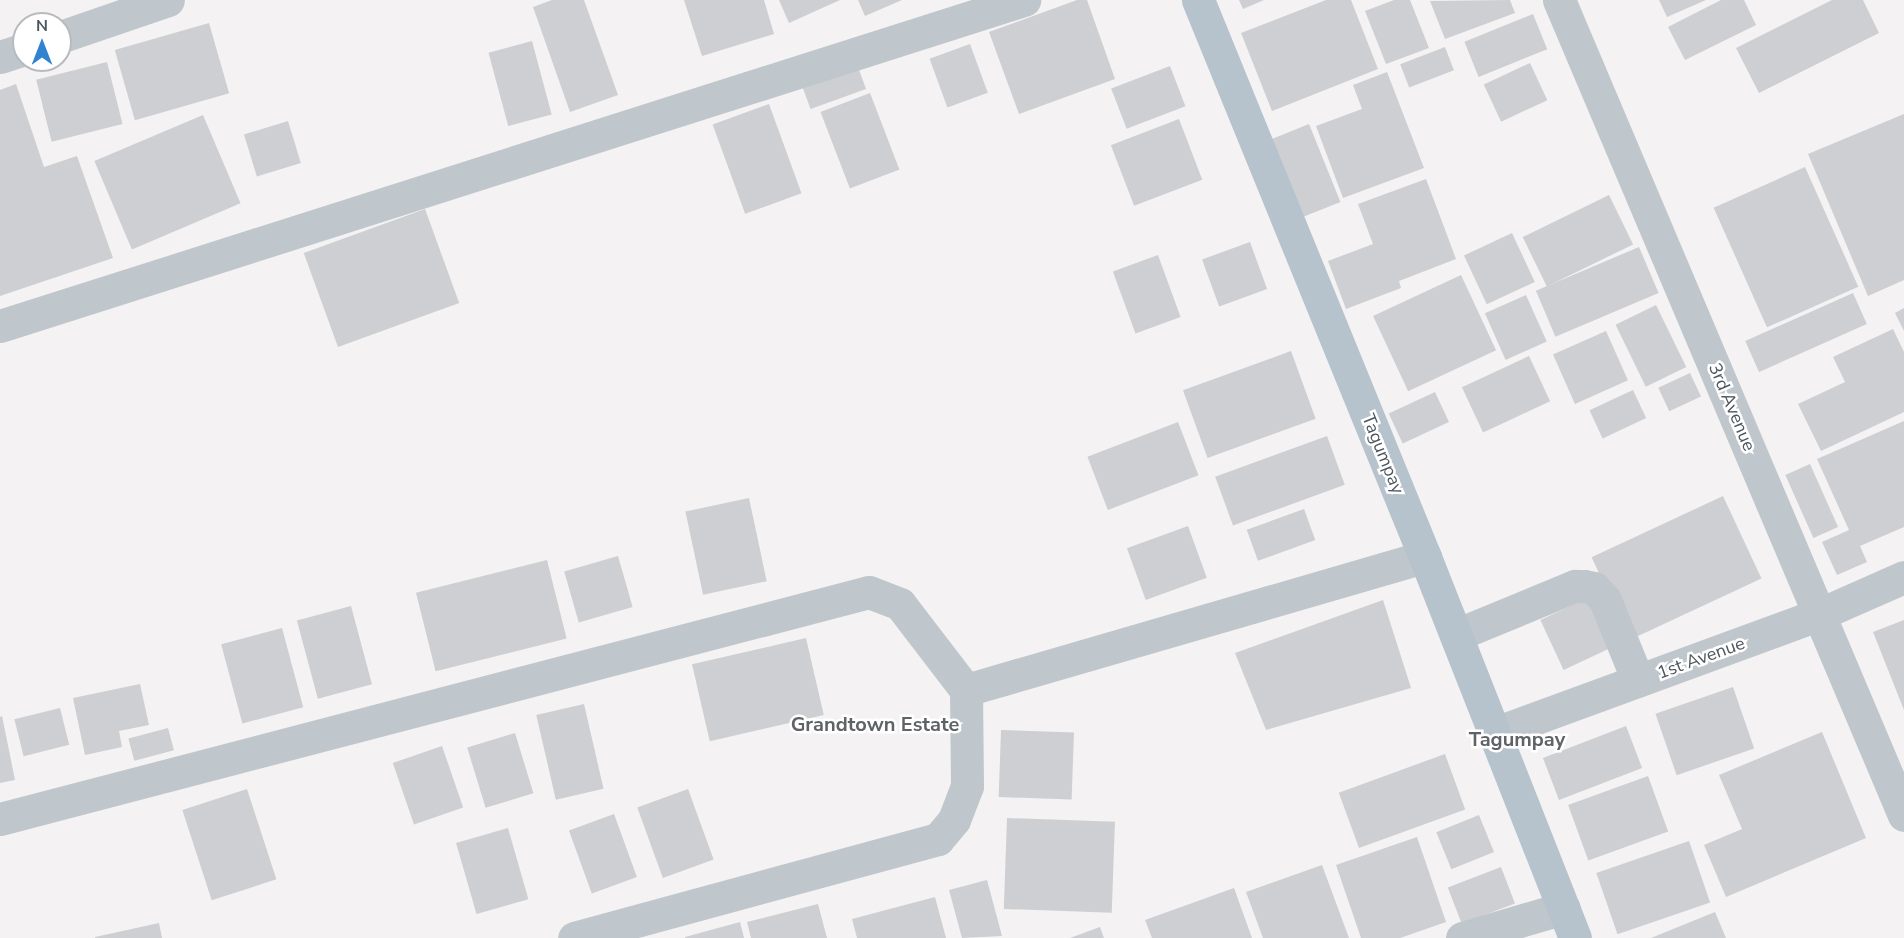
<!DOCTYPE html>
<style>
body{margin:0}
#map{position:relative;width:1904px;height:938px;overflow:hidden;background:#f4f2f2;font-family:"Nunito Sans",sans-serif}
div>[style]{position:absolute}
.building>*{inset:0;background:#cdcfd3;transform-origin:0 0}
.minor>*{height:33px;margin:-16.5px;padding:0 16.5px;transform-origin:16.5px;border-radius:16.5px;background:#c0c7cc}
.major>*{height:33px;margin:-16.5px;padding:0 16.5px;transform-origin:16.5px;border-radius:16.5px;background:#b6c3cd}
span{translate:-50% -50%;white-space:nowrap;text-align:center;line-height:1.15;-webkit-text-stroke:5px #fff;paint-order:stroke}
.street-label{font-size:18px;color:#4c565d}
.neighbourhood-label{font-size:20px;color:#5f6366;font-weight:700}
.north{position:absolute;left:12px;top:12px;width:60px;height:60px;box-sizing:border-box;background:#fff;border:2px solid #b7bbbe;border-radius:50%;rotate:0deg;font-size:16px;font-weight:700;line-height:24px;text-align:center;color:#4c565d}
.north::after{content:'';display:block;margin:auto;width:21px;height:27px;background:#3182cf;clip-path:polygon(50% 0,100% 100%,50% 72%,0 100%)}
</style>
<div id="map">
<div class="building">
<div style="clip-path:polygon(552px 0,584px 0,618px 95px,570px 112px,533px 7px)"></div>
<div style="clip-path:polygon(684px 0,764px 0,774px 34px,702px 56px)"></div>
<div style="clip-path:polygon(779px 0,840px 0,789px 23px)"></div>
<div style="clip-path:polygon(858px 0,902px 0,865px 16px)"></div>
<div style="clip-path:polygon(1077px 0,1087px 0,1115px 79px,1019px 114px,989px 32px)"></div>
<div style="clip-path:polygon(1239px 0,1264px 0,1243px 9px)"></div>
<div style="clip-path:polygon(1326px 0,1351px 0,1378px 69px,1272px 111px,1241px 33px)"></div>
<div style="clip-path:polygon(1394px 0,1410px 0,1429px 48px,1386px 64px,1365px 11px)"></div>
<div style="clip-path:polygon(1510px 0,1515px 13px,1445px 39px,1430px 1px)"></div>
<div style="clip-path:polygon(1659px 0,1706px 0,1667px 17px)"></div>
<div style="clip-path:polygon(1721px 0,1744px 0,1756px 25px,1685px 60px,1668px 27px)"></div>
<div style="clip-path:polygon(1832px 0,1863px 0,1879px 33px,1759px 93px,1736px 48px)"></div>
<div style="left:1533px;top:14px;width:38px;height:74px;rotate:68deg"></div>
<div style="left:209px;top:23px;width:73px;height:98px;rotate:74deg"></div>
<div style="left:532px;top:41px;width:76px;height:45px;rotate:75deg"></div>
<div style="left:970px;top:44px;width:52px;height:43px;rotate:70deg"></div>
<div style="left:1445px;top:47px;width:25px;height:48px;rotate:69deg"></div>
<div style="left:854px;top:56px;width:35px;height:59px;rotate:70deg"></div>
<div style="left:107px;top:62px;width:64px;height:73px;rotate:76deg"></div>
<div style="left:1530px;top:63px;width:41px;height:51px;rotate:65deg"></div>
<div style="left:1170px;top:66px;width:43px;height:63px;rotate:69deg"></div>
<div style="clip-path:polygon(1387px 72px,1424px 168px,1343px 198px,1316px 126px,1362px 109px,1353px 85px)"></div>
<div style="clip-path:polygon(16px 84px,44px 167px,77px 156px,113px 258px,0 296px,0 90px)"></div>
<div style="left:870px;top:93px;width:82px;height:53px;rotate:69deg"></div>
<div style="left:769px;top:104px;width:95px;height:60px;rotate:70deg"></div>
<div style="clip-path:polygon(1904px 114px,1904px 280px,1868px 296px,1808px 154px)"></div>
<div style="left:203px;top:115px;width:96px;height:118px;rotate:67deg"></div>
<div style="left:1179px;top:119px;width:65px;height:73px;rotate:69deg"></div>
<div style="left:288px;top:121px;width:44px;height:46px;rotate:73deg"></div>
<div style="left:1309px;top:124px;width:84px;height:42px;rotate:68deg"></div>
<div style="left:1805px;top:167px;width:131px;height:100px;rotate:66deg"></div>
<div style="clip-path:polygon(1426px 179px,1456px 259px,1399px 281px,1401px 288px,1346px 309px,1328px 261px,1373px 244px,1358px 204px)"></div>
<div style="left:1609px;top:195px;width:55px;height:96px;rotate:64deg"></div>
<div style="left:425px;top:209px;width:100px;height:129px;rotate:70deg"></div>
<div style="left:1512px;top:233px;width:54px;height:53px;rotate:65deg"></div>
<div style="left:1250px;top:242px;width:50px;height:51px;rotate:70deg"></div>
<div style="left:1639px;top:247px;width:50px;height:112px;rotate:67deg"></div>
<div style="left:1158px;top:255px;width:66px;height:48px;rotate:70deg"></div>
<div style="left:1461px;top:275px;width:83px;height:97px;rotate:65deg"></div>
<div style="left:1853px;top:293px;width:34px;height:118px;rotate:66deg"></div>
<div style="left:1526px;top:295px;width:51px;height:45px;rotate:66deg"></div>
<div style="left:1656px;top:305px;width:69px;height:45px;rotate:64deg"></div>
<div style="clip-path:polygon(1904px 308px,1904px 331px,1895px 313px)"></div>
<div style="clip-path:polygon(1893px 329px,1904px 352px,1904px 412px,1821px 451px,1798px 404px,1845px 382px,1833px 357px)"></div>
<div style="left:1606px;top:331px;width:54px;height:58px;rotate:66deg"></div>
<div style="left:1291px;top:351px;width:72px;height:115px;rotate:70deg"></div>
<div style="left:1529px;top:356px;width:50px;height:74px;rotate:65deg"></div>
<div style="left:1690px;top:373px;width:26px;height:35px;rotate:65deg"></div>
<div style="left:1633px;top:390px;width:31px;height:48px;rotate:65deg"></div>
<div style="left:1435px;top:392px;width:33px;height:51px;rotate:65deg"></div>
<div style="clip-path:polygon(1904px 421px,1904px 527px,1860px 546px,1867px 562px,1837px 575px,1822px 542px,1849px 530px,1817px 459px)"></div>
<div style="left:1178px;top:422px;width:57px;height:97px;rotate:69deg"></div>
<div style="left:1327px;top:436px;width:52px;height:119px;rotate:70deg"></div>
<div style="left:1810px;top:464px;width:69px;height:27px;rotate:66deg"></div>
<div style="left:1723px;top:496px;width:91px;height:145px;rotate:65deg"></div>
<div style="left:749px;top:498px;width:85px;height:65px;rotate:78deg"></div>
<div style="left:1304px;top:509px;width:33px;height:61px;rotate:70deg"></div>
<div style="left:1188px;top:526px;width:55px;height:65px;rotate:70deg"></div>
<div style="left:618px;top:556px;width:53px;height:56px;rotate:74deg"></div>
<div style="left:547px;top:560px;width:81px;height:135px;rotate:76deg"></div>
<div style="left:1592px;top:596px;width:55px;height:57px;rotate:65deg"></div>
<div style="clip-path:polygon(1383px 600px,1411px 688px,1266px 730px,1235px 653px)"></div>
<div style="left:351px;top:606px;width:81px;height:56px;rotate:75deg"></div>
<div style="clip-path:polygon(1904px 620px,1904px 710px,1873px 632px)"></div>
<div style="left:282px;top:628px;width:82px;height:63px;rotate:75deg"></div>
<div style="left:806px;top:638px;width:79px;height:117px;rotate:77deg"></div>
<div style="clip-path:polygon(140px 684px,149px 725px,119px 731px,122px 747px,85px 755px,73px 698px)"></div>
<div style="left:1733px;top:687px;width:65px;height:82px;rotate:71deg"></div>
<div style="left:584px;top:704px;width:87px;height:49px;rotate:77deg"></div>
<div style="left:60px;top:708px;width:38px;height:47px;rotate:76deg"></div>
<div style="clip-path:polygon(2px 716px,15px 780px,0 783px,0 717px)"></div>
<div style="left:1626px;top:726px;width:45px;height:89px;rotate:69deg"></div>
<div style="left:168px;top:728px;width:23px;height:41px;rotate:75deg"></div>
<div style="left:1001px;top:730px;width:73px;height:67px;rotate:2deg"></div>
<div style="clip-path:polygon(1822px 732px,1866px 838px,1726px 897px,1704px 845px,1742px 829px,1719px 775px)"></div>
<div style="left:515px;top:733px;width:63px;height:50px;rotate:73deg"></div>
<div style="left:442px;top:746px;width:65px;height:52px;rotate:71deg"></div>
<div style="left:1445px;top:754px;width:59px;height:113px;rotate:70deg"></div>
<div style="left:1648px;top:776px;width:59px;height:85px;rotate:70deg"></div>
<div style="left:247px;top:789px;width:95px;height:68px;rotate:72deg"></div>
<div style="left:688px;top:789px;width:75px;height:54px;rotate:70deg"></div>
<div style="left:614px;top:814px;width:67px;height:48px;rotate:70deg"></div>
<div style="left:1479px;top:815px;width:40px;height:46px;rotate:68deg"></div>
<div style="left:1007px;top:818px;width:108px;height:91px;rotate:2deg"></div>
<div style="left:508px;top:828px;width:74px;height:54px;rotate:74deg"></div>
<div style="clip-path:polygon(1417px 837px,1446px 922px,1400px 938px,1361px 938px,1336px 865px)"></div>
<div style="left:1689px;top:841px;width:65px;height:98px;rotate:71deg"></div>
<div style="clip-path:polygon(1322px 865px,1349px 938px,1263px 938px,1246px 892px)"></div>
<div style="left:1501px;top:867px;width:39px;height:57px;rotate:69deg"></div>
<div style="clip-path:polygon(987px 880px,1002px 936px,962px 938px,949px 890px)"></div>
<div style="clip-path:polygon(1234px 888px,1252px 938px,1152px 938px,1145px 920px)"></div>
<div style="clip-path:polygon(935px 897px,946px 938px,857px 938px,852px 919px)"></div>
<div style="clip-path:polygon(818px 904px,827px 938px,751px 938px,747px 922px)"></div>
<div style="clip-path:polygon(1715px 912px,1726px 938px,1651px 938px)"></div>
<div style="clip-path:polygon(740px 922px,744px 938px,685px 938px,685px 937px)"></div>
<div style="clip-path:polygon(159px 923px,162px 938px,95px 938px,95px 937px)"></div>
<div style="clip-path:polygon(1100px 927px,1104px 938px,1070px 938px)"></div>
</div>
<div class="minor">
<div style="left:1559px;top:0;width:885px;rotate:67.06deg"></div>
<div style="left:60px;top:37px;width:114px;rotate:-18.9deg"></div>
<div style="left:0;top:57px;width:25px;rotate:-18deg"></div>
<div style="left:0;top:326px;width:1075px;rotate:-17.66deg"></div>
<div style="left:1456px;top:635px;width:129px;rotate:-22.4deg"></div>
<div style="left:1575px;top:586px;width:9px"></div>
<div style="left:1584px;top:586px;width:10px;rotate:11deg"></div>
<div style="left:1594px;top:588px;width:16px;rotate:47deg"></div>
<div style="left:1605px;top:600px;width:87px;rotate:67.8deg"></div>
<div style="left:966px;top:690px;width:478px;rotate:-16.2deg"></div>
<div style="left:1495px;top:733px;width:346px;rotate:-20.1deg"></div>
<div style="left:1820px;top:614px;width:92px;rotate:-23.8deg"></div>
<div style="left:0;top:819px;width:898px;rotate:-14.64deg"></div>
<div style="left:869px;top:592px;width:33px;rotate:21deg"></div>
<div style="left:900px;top:604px;width:108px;rotate:52.5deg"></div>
<div style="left:966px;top:690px;width:96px;rotate:89.4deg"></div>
<div style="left:967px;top:786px;width:36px;rotate:111deg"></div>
<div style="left:954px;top:820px;width:25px;rotate:130deg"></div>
<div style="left:938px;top:839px;width:377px;rotate:164.8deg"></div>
<div style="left:1462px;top:938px;width:106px;rotate:-16.4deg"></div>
</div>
<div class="major">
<div style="left:1198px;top:0;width:601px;rotate:67.83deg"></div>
<div style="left:1425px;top:557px;width:409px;rotate:68.5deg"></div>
</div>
<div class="street-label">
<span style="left:1732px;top:407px;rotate:67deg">3rd Avenue</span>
<span style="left:1383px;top:454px;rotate:68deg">Tagumpay</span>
<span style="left:1701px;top:658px;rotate:-20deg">1st Avenue</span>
</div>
<div class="neighbourhood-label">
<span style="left:875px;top:724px">Grandtown Estate</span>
<span style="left:1517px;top:739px">Tagumpay</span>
</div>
<div class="north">N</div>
</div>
